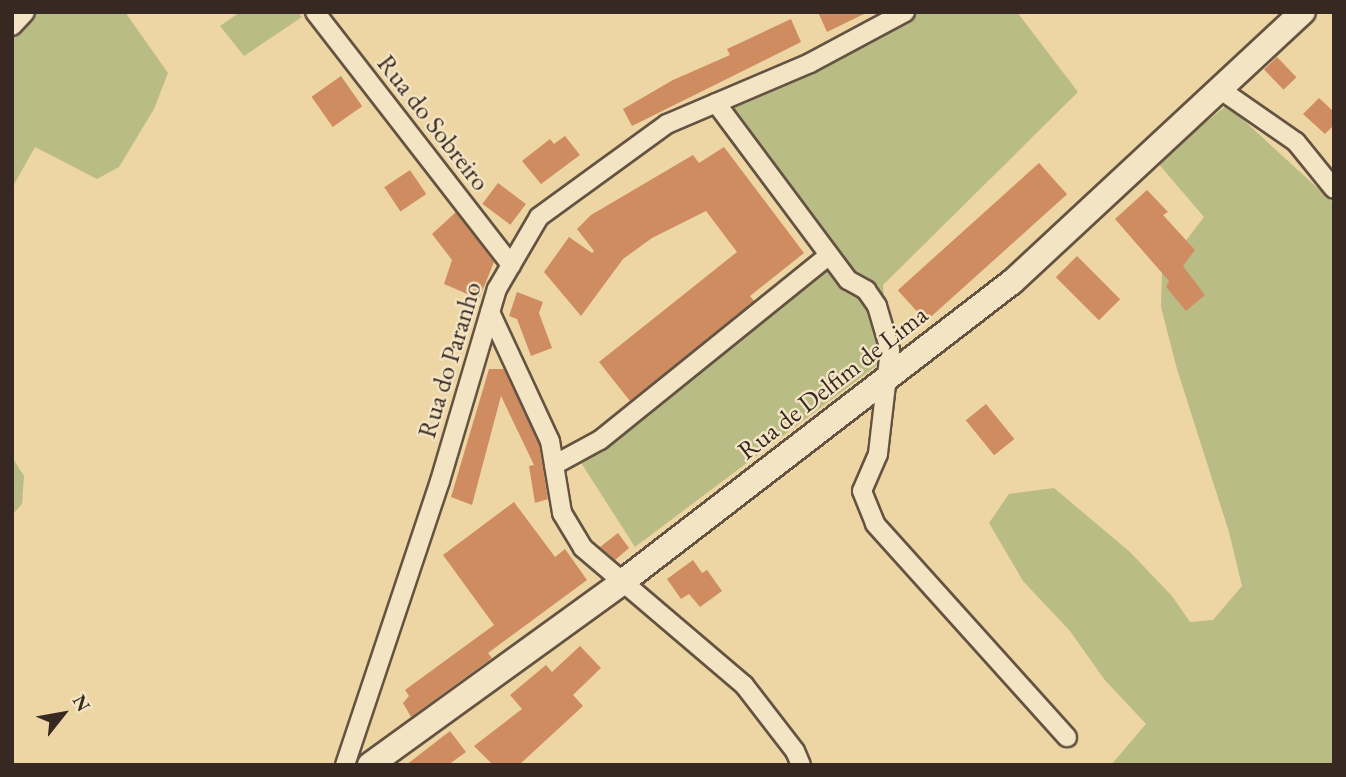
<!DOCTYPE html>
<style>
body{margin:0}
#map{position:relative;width:1346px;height:777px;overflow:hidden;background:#edd5a4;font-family:"EB Garamond",serif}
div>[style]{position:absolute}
.green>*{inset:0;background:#b9bd85}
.building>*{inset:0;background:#d08c61;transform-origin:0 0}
.roads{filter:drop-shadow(2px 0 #645342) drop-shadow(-2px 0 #645342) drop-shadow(0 2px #645342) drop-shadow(0 -2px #645342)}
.minor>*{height:18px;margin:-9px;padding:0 9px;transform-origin:9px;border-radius:9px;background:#f3e4c4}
.secondary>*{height:24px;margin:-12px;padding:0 12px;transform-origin:12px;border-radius:12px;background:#f3e4c4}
span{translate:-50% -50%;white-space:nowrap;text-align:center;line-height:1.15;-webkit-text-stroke:5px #f3e4c4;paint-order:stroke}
.street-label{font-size:26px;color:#372822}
.frame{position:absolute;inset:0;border:14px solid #372822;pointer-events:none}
.north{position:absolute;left:28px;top:679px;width:70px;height:70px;-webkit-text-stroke:5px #f3e4c4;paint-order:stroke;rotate:59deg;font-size:19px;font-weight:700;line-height:28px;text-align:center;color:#372822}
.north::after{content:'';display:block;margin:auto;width:24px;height:32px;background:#372822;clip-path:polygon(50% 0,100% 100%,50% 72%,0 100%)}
</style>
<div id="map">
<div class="green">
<div style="clip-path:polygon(12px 12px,125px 12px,168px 73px,154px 109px,119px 167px,97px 179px,35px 147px,12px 188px)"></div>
<div style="clip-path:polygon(240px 12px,298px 12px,302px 17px,244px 56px,220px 26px)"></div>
<div style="clip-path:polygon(904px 12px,1017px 12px,1078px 92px,883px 285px,888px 357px,635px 547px,578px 458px,832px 258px,821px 228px,724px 97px)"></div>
<div style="clip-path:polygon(1227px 105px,1334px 203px,1334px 765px,1111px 765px,1146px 724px,1104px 679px,1070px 631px,1023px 581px,989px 523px,1009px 494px,1054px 488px,1130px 552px,1172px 596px,1190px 622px,1213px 620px,1242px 586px,1229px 532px,1177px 369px,1161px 307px,1162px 272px,1204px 217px,1157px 162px)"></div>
<div style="clip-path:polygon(12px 457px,24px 476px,22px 504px,12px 515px)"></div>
</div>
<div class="building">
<div style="clip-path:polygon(818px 12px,868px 12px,827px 32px)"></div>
<div style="clip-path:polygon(791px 19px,801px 42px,632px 126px,623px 109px,673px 80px,730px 55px,727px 49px)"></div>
<div style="left:1277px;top:57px;width:28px;height:18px;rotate:46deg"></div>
<div style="left:341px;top:76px;width:37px;height:36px;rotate:55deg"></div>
<div style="clip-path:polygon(1319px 98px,1334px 112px,1334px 125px,1325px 134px,1303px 114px)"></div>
<div style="clip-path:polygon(565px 136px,580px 155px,541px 184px,522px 161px,550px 139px,554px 144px)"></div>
<div style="clip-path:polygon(724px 147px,804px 253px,750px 296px,754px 301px,630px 401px,599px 362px,737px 252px,706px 211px,652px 238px,623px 259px,581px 316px,544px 272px,569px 237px,592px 253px,594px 251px,577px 229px,591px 215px,693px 155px,699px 163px)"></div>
<div style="left:1039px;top:163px;width:42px;height:190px;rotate:48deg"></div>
<div style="left:410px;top:170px;width:29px;height:31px;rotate:56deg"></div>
<div style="left:498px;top:183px;width:35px;height:26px;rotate:37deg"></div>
<div style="clip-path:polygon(1147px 190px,1168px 212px,1163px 215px,1195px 250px,1183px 266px,1205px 295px,1186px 311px,1166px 287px,1169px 281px,1115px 219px)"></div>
<div style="clip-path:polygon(456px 212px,494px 262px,479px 299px,444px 284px,452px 260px,432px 234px)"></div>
<div style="left:1077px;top:256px;width:61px;height:30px;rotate:45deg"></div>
<div style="clip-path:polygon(517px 292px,543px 302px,539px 313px,552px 348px,531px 356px,517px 319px,509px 316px)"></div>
<div style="clip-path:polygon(489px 369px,504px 369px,539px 444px,548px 499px,535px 503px,529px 466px,534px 465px,501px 396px,472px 505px,451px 497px)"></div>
<div style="left:986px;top:404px;width:45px;height:26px;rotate:51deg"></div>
<div style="clip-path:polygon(514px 502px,555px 557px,565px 549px,587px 580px,488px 653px,492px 658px,411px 717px,403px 703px,409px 696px,405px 690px,494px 625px,443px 555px)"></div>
<div style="clip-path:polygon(618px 533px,629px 548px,615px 560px,600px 547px)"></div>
<div style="clip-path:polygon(693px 560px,702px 573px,707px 570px,722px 591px,700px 607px,689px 594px,681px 599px,667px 579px)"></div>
<div style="clip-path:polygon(580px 646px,601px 668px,573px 695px,583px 706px,519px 765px,493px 765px,474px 746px,522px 709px,510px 695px,546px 665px,552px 672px)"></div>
<div style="clip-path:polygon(450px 731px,466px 752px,448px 765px,406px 765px)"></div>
</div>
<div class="roads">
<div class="minor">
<div style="left:315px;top:12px;width:320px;rotate:52.2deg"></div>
<div style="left:12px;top:26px;width:19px;rotate:-47deg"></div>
<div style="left:1221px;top:90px;width:91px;rotate:34.7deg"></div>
<div style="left:1296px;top:142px;width:60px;rotate:51deg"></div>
<div style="left:716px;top:103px;width:221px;rotate:53.3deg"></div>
<div style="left:848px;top:280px;width:21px;rotate:29deg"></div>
<div style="left:866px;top:290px;width:19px;rotate:55deg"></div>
<div style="left:877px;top:306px;width:46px;rotate:73.5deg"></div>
<div style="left:890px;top:350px;width:105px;rotate:96.6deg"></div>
<div style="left:878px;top:454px;width:40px;rotate:113.4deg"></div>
<div style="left:862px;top:491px;width:35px;rotate:68deg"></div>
<div style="left:875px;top:524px;width:287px;rotate:48deg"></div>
<div style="left:490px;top:312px;width:142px;rotate:65.1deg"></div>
<div style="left:550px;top:441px;width:73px;rotate:80.5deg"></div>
<div style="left:562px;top:513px;width:41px;rotate:59deg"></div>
<div style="left:583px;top:548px;width:211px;rotate:40.4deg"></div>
<div style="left:744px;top:685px;width:83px;rotate:52.3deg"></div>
<div style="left:795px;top:751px;width:15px;rotate:67deg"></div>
<div style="left:554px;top:465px;width:52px;rotate:-28.5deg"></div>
<div style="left:600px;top:440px;width:294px;rotate:-38.9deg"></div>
<div style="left:345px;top:765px;width:299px;rotate:-71.5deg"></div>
<div style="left:440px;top:481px;width:200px;rotate:-73.5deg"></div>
<div style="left:497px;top:289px;width:83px;rotate:-59.7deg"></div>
<div style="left:539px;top:217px;width:158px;rotate:-36deg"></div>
<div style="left:667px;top:124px;width:155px;rotate:-23.1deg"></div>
<div style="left:810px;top:63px;width:108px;rotate:-28.2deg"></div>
</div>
<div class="secondary">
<div style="left:370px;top:765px;width:310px;rotate:-35.9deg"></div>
<div style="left:621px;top:583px;width:493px;rotate:-37.6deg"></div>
<div style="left:1012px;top:282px;width:397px;rotate:-42.9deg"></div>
</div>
</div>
<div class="street-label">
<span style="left:433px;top:123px;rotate:52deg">Rua do Sobreiro</span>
<span style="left:450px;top:360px;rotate:-73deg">Rua do Paranho</span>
<span style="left:833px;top:383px;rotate:-38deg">Rua de Delfim de Lima</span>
</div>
<div class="frame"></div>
<div class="north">N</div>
</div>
